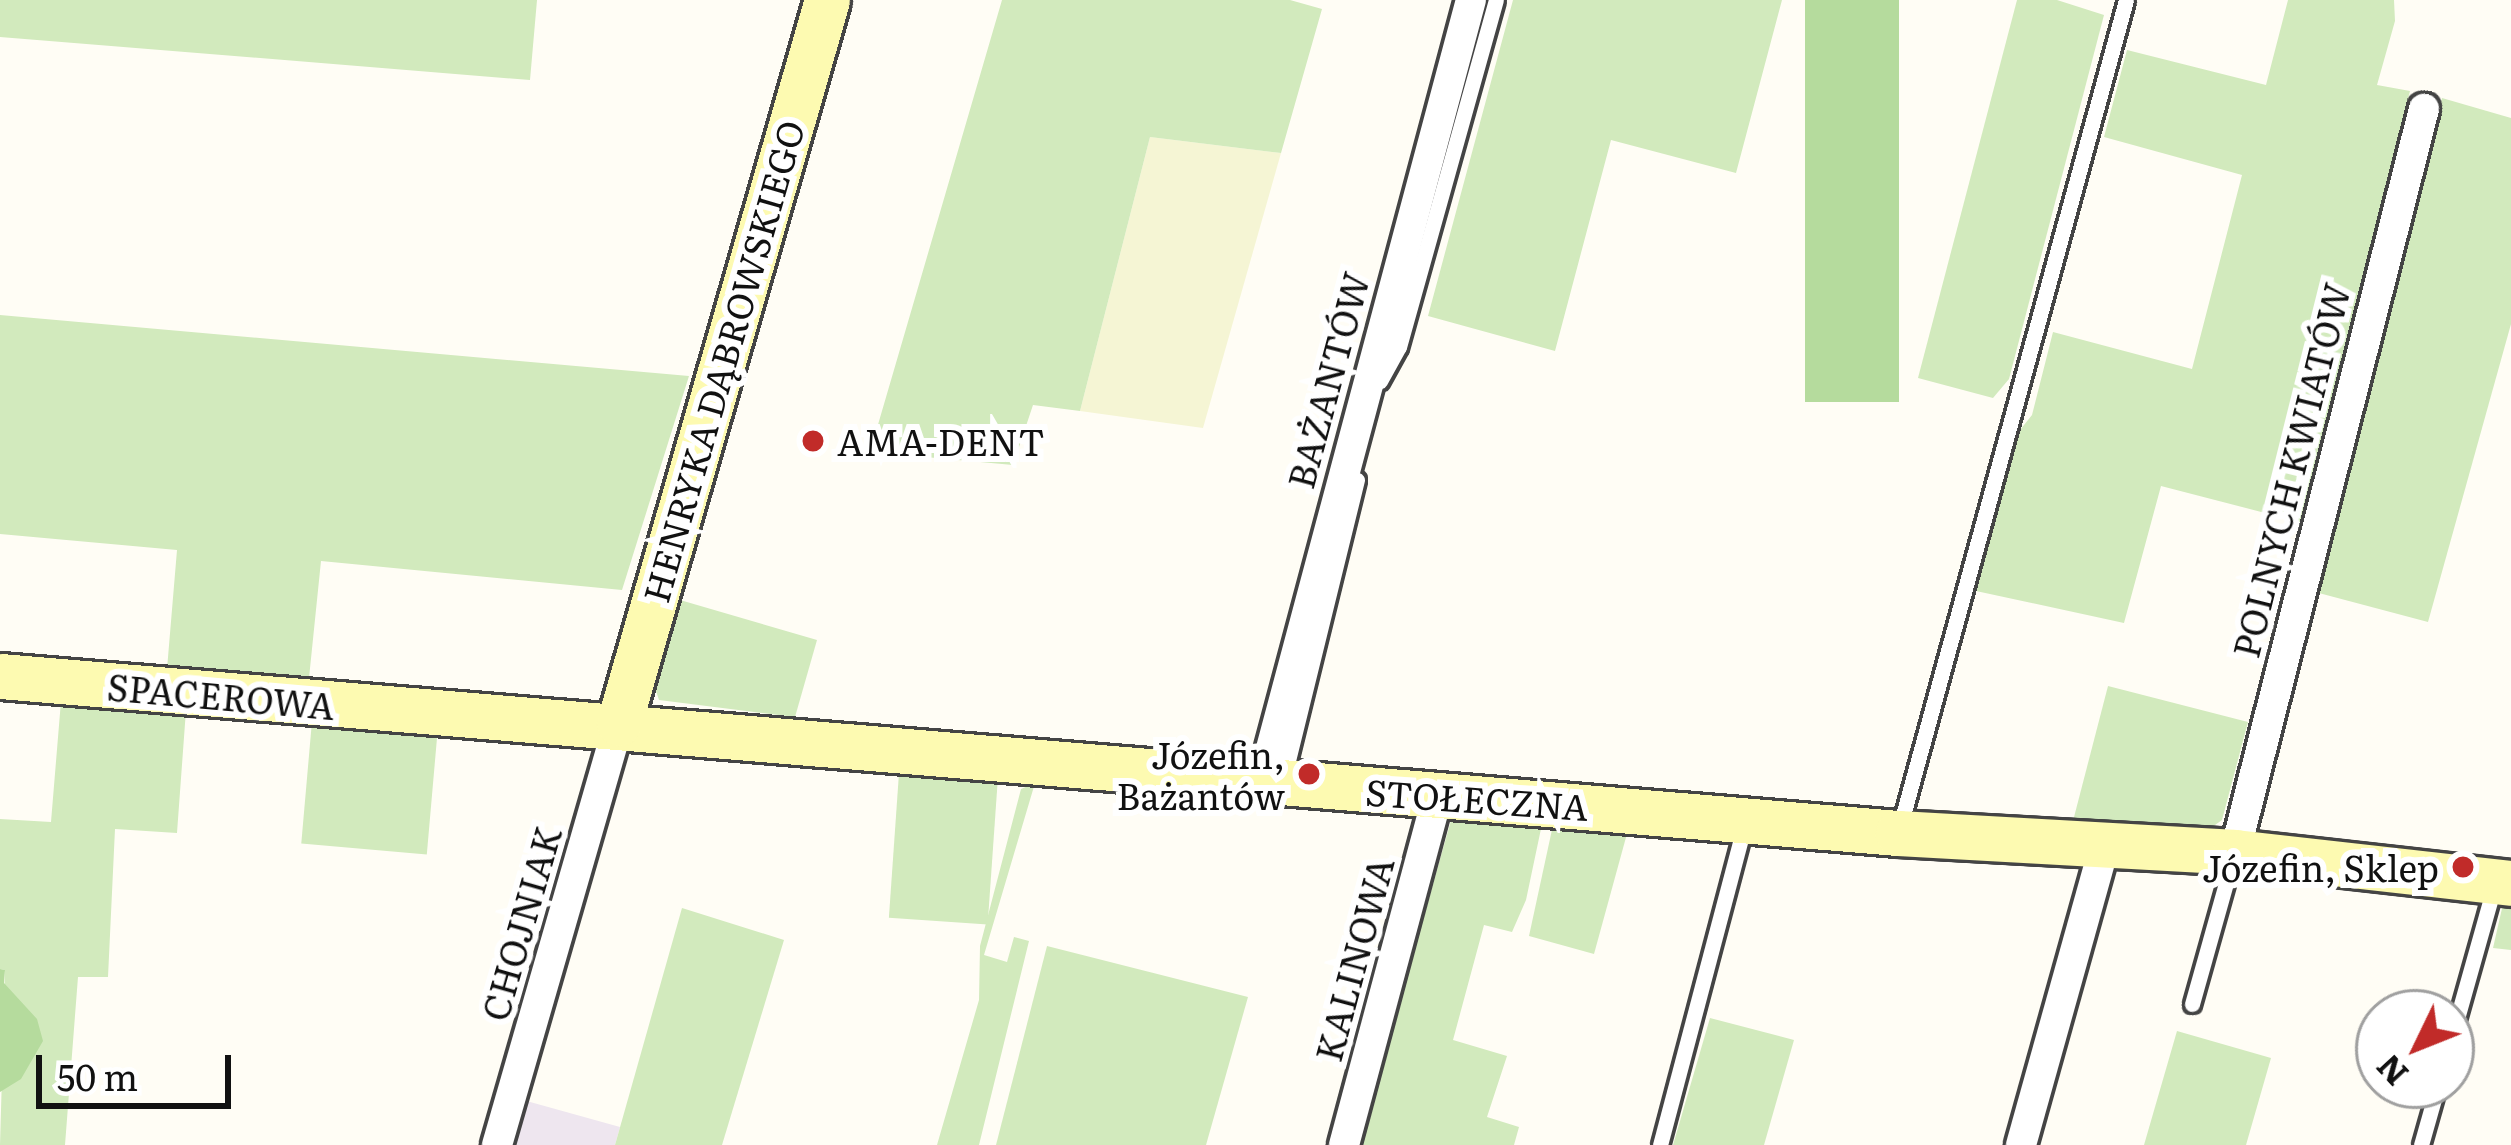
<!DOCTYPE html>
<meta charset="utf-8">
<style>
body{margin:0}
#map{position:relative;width:2511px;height:1145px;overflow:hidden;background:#fffdf5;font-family:Literata,serif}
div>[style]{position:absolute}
.industrial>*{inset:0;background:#eee6ef}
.farmland>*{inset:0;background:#f5f5d4}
.green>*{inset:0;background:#d2eabd;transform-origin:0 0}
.forest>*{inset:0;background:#b5db9d;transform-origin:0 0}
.roads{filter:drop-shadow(3px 0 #444) drop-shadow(-3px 0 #444) drop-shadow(0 3px #444) drop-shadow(0 -3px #444)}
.lane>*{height:15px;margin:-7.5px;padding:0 7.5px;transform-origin:7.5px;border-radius:7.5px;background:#fff}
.street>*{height:30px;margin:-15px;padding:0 15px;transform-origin:15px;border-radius:15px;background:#fff}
.secondary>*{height:45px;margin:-22.5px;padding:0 22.5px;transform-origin:22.5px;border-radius:22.5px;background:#fdfab1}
.dots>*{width:33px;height:33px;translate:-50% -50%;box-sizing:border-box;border:6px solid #fff;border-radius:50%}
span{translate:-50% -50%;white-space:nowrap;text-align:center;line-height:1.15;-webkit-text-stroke:12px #fff;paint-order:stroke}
.street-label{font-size:36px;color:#111}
.poi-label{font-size:36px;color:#111}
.left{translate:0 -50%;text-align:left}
.right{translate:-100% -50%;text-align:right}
.north{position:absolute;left:2355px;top:989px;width:120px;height:120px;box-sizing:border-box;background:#fff;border:3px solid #a0a0a0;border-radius:50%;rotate:227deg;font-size:33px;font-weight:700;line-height:48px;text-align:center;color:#111}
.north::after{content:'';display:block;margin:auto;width:42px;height:54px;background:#c12b29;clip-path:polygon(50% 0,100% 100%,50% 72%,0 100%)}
.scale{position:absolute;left:36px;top:1055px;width:195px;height:54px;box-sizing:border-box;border:6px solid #111;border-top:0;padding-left:15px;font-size:36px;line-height:42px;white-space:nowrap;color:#111;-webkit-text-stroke:9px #fff;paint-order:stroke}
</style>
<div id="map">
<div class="industrial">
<div style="clip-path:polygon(523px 1100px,620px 1127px,615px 1145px,511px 1145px)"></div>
</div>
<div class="farmland">
<div style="clip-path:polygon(1150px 137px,1281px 153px,1203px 428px,1080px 411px)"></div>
</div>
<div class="green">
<div style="clip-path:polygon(0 0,537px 0,530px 80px,0 37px)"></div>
<div style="clip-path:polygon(1002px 0,1290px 0,1322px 9px,1281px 153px,1150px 137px,1080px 411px,1033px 405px,1013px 465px,870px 452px)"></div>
<div style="clip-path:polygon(1513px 0,1782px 0,1736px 173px,1611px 140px,1555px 351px,1428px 316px)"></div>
<div style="clip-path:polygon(2017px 0,2057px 0,2104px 15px,2009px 379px,1993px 398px,1918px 378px)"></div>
<div style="clip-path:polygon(2288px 0,2394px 0,2395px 21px,2377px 85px,2410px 91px,2300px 522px,2161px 486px,2124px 623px,1976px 591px,2016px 435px,2032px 415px,2053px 332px,2192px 369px,2242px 175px,2104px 137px,2127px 50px,2266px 85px)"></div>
<div style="clip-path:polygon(2442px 98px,2511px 118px,2511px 324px,2428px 622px,2315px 592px)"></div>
<div style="clip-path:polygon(0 315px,689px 376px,622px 590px,321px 561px,309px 678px,167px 669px,177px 550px,0 534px)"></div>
<div style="clip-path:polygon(680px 600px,817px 640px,795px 717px,659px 700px,654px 685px)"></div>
<div style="clip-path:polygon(2108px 686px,2248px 722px,2222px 820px,2208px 830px,2073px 821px)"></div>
<div style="clip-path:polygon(61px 701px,186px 710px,177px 833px,115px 829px,108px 977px,78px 977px,65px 1145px,0 1145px,5px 970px,0 969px,0 819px,51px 822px)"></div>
<div style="left:312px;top:721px;width:126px;height:123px;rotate:5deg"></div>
<div style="left:899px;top:773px;width:99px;height:145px;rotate:4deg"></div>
<div style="clip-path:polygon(1035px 783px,984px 955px,1007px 962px,1014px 937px,1029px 941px,979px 1145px,937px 1145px,979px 1000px,980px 946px,1021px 789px)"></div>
<div style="clip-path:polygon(1452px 817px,1542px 824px,1526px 900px,1512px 932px,1484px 925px,1453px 1040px,1507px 1056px,1487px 1117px,1519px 1127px,1514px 1145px,1359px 1145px)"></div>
<div style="clip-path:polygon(1553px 825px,1628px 830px,1594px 954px,1529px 936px)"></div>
<div style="clip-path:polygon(2503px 904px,2511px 905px,2511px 950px,2493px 948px)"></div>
<div style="clip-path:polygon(682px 908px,784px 940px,722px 1145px,615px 1145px)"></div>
<div style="clip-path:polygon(1047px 946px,1248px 997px,1206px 1145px,996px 1145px)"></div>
<div style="clip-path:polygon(1710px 1018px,1794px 1040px,1764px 1145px,1673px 1145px)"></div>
<div style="clip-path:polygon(2177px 1031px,2271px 1058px,2246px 1145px,2144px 1145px)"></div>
</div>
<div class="forest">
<div style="left:1805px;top:0;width:94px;height:402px"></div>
<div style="clip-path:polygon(0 969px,5px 970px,4px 983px,37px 1019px,43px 1041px,21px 1079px,0 1092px)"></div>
</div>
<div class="roads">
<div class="lane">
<div style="left:1380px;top:381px;width:39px;rotate:-61deg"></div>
<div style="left:1399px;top:347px;width:360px;rotate:-74.4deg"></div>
<div style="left:1284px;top:777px;width:306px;rotate:-76.2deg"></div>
<div style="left:1899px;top:830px;width:860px;rotate:-74.7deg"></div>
<div style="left:2192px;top:1004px;width:155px;rotate:-74.3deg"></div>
<div style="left:2451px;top:1040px;width:159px;rotate:-74.3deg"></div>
<div style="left:1660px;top:1145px;width:332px;rotate:-75.2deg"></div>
<div style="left:2421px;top:1145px;width:62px;rotate:-74.2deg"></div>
</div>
<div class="street">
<div style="left:1262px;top:782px;width:809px;rotate:-75.04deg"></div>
<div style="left:2235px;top:852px;width:767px;rotate:-75.73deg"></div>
<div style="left:497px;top:1145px;width:439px;rotate:-73.9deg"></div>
<div style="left:1344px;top:1145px;width:363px;rotate:-75deg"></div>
<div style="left:2021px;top:1145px;width:312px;rotate:-74.4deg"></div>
</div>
<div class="secondary">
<div style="left:0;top:676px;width:1904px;rotate:4.73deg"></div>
<div style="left:1898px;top:833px;width:338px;rotate:3.2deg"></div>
<div style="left:2235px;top:852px;width:278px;rotate:6.4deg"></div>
<div style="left:619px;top:723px;width:752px;rotate:-73.95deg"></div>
</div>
</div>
<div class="dots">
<div style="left:813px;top:441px;background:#c12b29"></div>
<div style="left:1309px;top:774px;background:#c12b29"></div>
<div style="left:2463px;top:867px;background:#c12b29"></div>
</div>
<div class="street-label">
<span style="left:722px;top:361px;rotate:-74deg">HENRYKA DĄBROWSKIEGO</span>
<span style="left:1327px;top:380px;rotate:-75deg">BAŻANTÓW</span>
<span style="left:2290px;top:470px;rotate:-76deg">POLNYCH KWIATÓW</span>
<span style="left:221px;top:695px;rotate:5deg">SPACEROWA</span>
<span style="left:1477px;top:798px;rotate:4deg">STOŁECZNA</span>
<span style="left:520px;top:923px;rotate:-74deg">CHOJNIAK</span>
<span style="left:1353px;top:959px;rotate:-75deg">KALINOWA</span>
</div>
<div class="poi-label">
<span class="left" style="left:837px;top:441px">AMA-DENT</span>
<span class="right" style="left:1285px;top:774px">Józefin,<br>Bażantów</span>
<span class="right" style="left:2439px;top:867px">Józefin, Sklep</span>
</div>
<div class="north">N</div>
<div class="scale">50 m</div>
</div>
